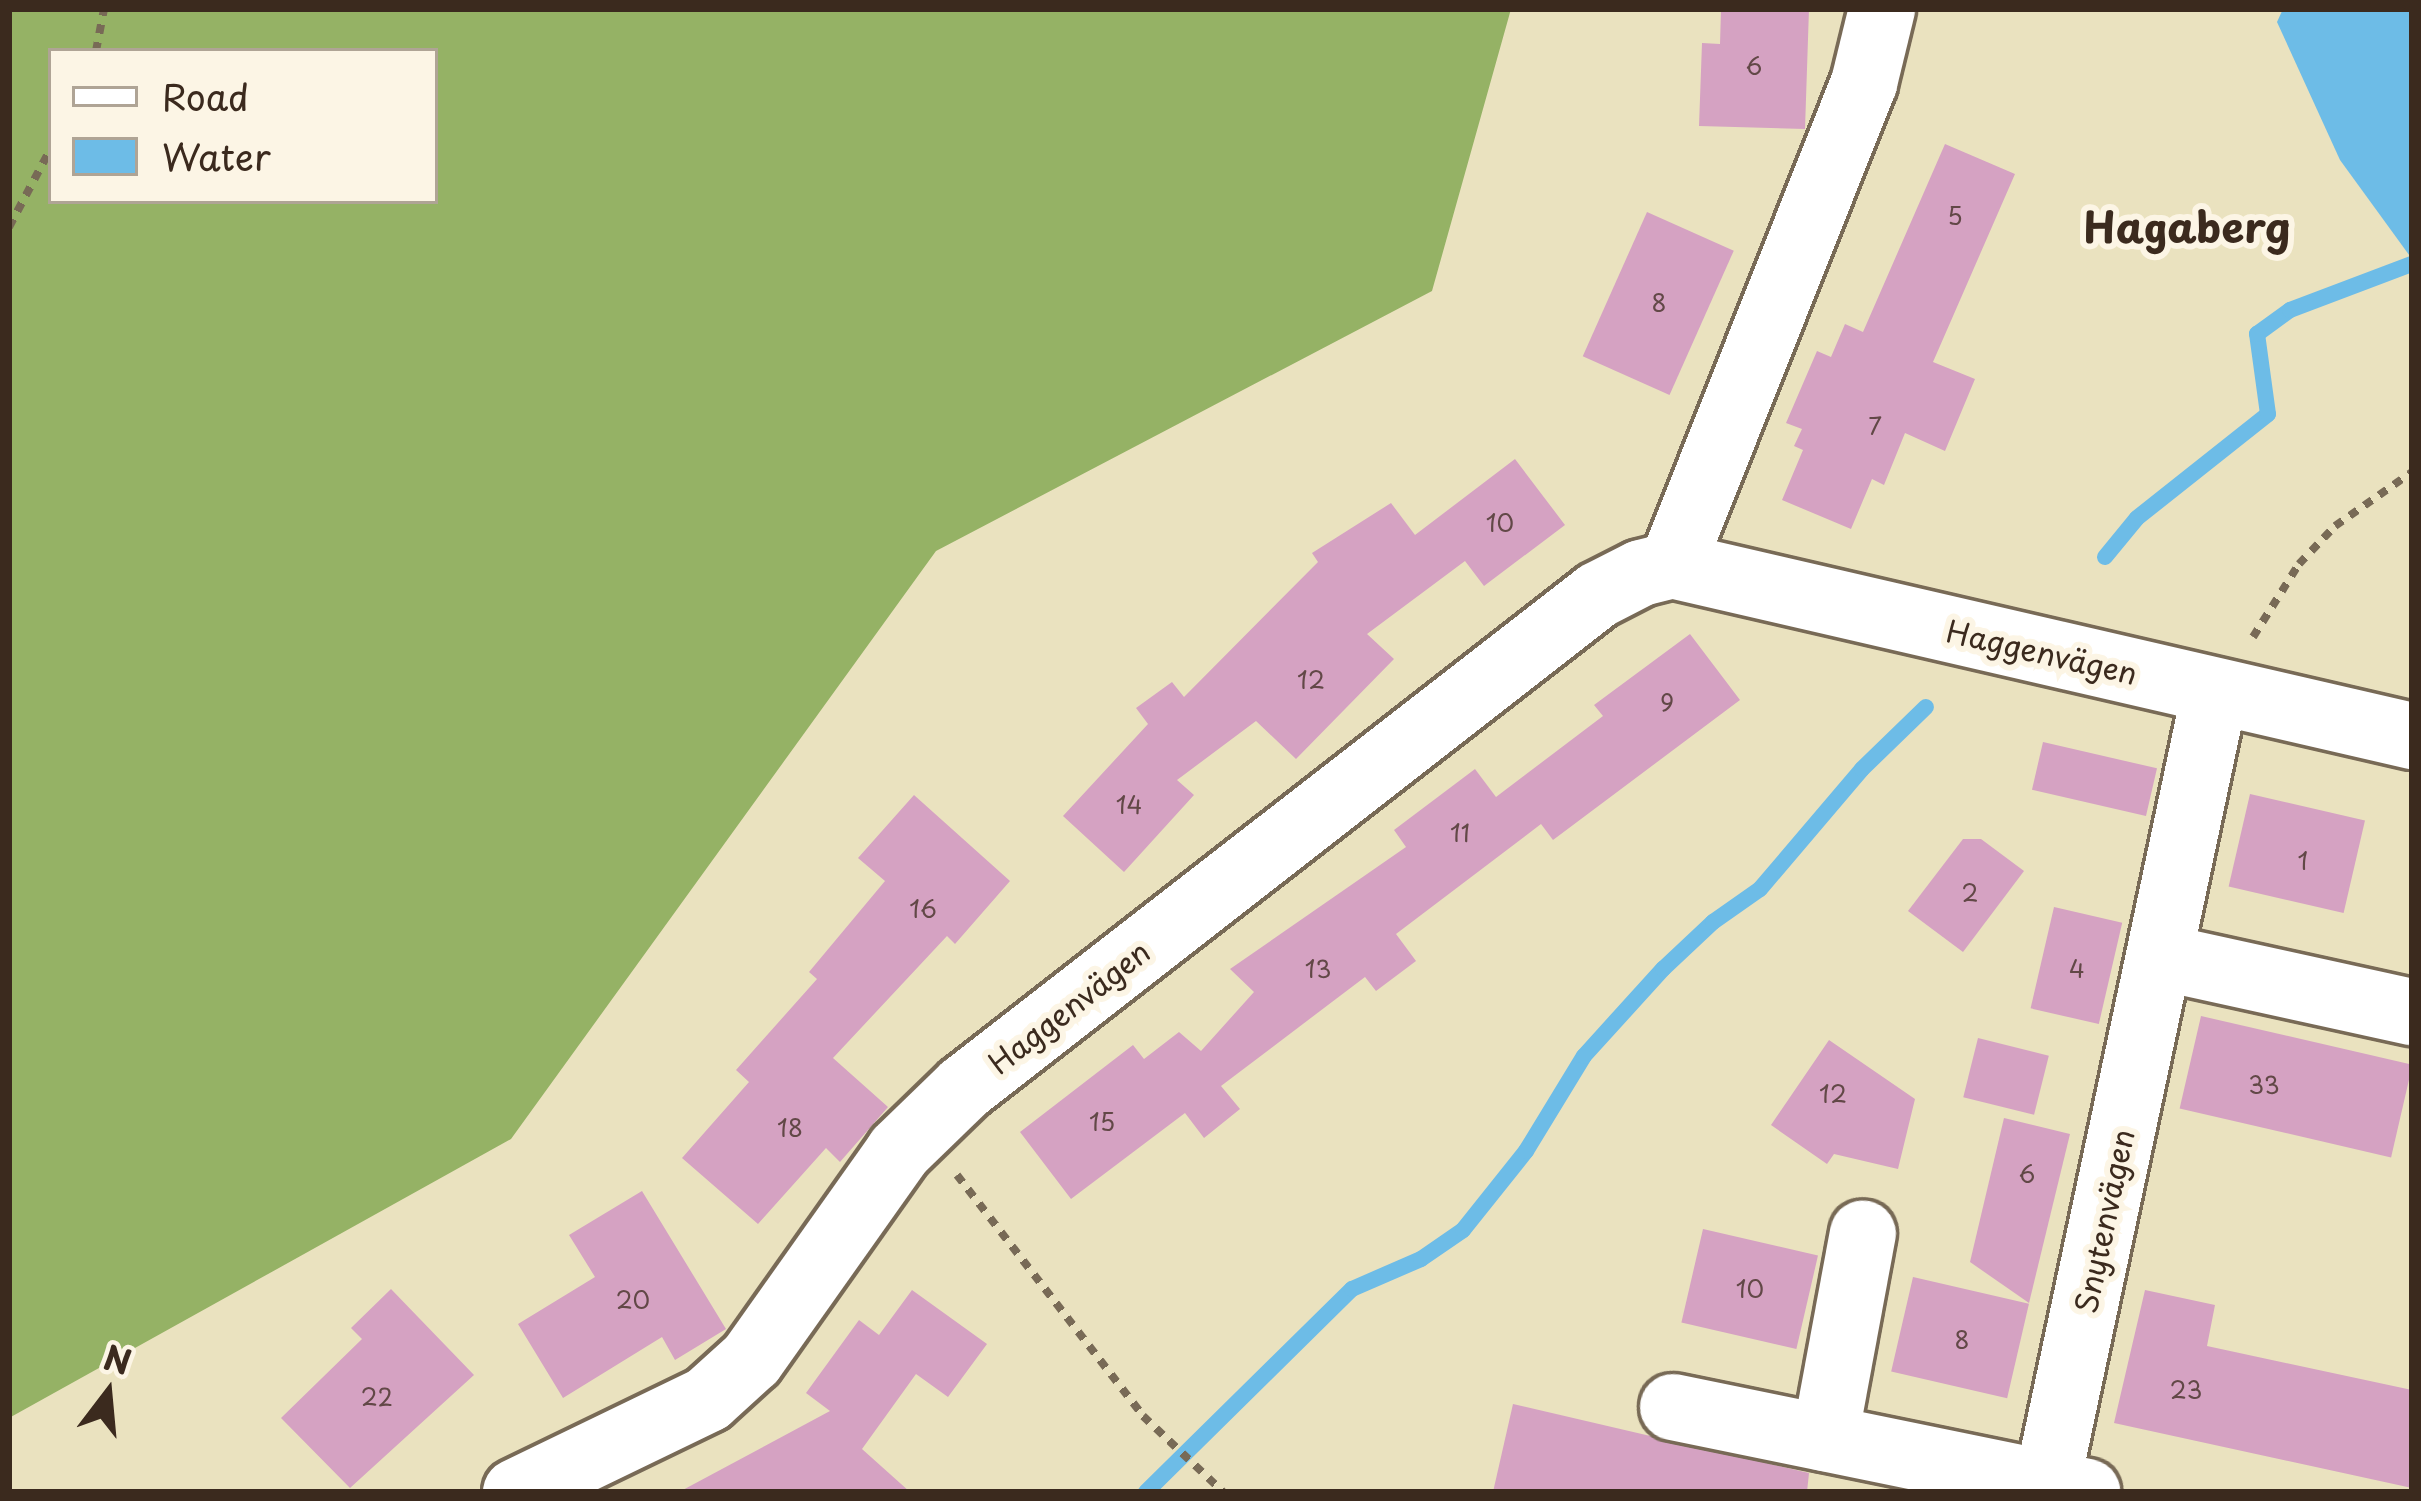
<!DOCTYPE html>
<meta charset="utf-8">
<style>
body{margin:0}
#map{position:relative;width:2421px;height:1501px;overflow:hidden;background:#eae2bf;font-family:"Playpen Sans",sans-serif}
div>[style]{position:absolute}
.forest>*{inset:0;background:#95b265}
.water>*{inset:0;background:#6dbce7}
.stream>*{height:16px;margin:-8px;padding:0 8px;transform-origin:8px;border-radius:8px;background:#6dbce7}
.building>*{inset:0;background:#d5a2c2;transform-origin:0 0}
.path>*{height:8px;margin-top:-4px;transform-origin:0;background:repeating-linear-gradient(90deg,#786a56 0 9px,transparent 0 18px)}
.roads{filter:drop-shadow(3px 0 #786a56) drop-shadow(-3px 0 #786a56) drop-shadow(0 3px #786a56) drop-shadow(0 -3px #786a56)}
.minor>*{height:66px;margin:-33px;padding:0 33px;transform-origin:33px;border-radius:33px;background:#fff}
span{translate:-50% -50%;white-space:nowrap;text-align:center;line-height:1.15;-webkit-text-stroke:12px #fcf5e5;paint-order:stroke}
.number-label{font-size:24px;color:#624847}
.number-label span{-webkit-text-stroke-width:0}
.street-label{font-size:30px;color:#3b2a1e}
.district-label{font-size:42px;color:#3b2a1e;font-weight:700}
.frame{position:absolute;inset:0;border:12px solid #3b2a1e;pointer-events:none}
.legend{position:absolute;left:48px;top:48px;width:390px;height:156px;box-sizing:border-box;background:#fcf5e5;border:3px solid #afa495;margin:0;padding:15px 21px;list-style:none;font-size:36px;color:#3b2a1e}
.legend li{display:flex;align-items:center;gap:24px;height:60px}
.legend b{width:60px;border:3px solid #afa495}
.north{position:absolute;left:48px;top:1333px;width:120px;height:120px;-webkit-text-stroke:9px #fcf5e5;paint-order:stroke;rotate:16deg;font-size:33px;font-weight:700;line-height:48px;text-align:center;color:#3b2a1e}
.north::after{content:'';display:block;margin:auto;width:42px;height:54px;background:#3b2a1e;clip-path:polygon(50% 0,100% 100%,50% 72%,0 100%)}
</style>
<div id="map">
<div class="forest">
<div style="clip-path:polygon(evenodd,9px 9px,1511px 9px,1432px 291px,936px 551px,511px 1139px,9px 1418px,9px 9px,51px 51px,435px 51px,435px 201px,51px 201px,51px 51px)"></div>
</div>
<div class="water">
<div style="clip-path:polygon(2283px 9px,2412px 9px,2412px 259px,2340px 160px,2277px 22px)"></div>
</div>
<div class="stream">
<div style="left:2105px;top:557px;width:50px;rotate:-50.6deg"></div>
<div style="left:2137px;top:518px;width:167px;rotate:-38.4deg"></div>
<div style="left:2268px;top:414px;width:81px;rotate:-97.8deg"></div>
<div style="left:2257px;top:334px;width:41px;rotate:-36deg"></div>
<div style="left:2290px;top:310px;width:130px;rotate:-20.7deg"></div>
<div style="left:1146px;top:1492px;width:289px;rotate:-44.6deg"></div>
<div style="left:1352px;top:1289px;width:75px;rotate:-23.5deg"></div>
<div style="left:1421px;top:1259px;width:51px;rotate:-34.6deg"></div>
<div style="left:1463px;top:1230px;width:101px;rotate:-51.4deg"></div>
<div style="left:1526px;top:1151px;width:111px;rotate:-58.6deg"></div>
<div style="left:1584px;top:1056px;width:118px;rotate:-47.8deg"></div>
<div style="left:1663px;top:969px;width:69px;rotate:-43.2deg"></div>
<div style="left:1713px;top:922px;width:57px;rotate:-35.1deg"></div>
<div style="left:1760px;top:889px;width:157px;rotate:-49.6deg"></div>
<div style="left:1862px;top:769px;width:89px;rotate:-44.1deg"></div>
</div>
<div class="building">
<div style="clip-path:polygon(1721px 9px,1809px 9px,1805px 129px,1699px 126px,1702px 43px,1720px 44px)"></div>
<div style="clip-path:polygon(1945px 144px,2015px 174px,1933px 362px,1975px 379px,1945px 451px,1905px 433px,1884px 485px,1872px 479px,1851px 529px,1782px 500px,1803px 450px,1794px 446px,1802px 429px,1786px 423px,1817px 351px,1831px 357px,1845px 324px,1863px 332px)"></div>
<div style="left:1647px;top:212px;width:95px;height:158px;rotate:24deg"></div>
<div style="clip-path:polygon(1515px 459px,1565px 525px,1484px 586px,1465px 561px,1367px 634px,1394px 659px,1296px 759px,1256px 721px,1177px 780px,1194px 795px,1124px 872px,1063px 816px,1148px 724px,1136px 708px,1172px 682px,1184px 697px,1318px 562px,1312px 553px,1391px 503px,1415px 535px)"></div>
<div style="clip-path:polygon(1690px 634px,1740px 700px,1553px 840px,1541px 824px,1396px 934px,1416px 961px,1376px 991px,1365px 977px,1221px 1086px,1240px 1109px,1204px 1138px,1185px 1113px,1071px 1199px,1020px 1132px,1133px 1045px,1144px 1059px,1179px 1032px,1201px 1051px,1254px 992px,1230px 969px,1406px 847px,1394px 830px,1475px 769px,1496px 797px,1603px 716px,1594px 705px)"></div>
<div style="left:2043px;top:742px;width:117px;height:49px;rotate:13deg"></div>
<div style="left:2250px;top:794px;width:118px;height:95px;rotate:13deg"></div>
<div style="clip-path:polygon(914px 795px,1010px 881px,955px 944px,947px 936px,833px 1058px,888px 1107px,840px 1162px,826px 1148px,758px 1224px,682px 1158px,749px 1082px,736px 1070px,817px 979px,809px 972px,885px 881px,858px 858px)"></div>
<div style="clip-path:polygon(1963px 839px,1981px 839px,2024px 871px,1963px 952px,1908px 911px)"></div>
<div style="left:2054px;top:907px;width:70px;height:104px;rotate:13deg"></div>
<div style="left:2201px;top:1016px;width:217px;height:95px;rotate:13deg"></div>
<div style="left:1978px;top:1038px;width:73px;height:61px;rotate:14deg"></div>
<div style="clip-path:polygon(1829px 1040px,1915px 1099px,1898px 1169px,1834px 1154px,1827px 1164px,1771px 1125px)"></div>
<div style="clip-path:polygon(2004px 1118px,2070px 1134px,2029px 1303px,1970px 1262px)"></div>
<div style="clip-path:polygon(642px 1191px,726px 1329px,675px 1360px,662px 1337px,563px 1398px,518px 1324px,595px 1277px,569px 1235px)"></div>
<div style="left:1703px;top:1229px;width:118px;height:96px;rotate:13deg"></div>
<div style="left:1913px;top:1277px;width:119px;height:97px;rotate:13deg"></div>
<div style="clip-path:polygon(391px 1289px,474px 1375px,350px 1488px,281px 1418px,362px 1339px,351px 1328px)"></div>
<div style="clip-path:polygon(912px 1290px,987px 1344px,948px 1397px,916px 1374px,862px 1449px,910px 1492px,679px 1492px,830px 1411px,806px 1393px,859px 1320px,879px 1335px)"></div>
<div style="clip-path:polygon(2145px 1290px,2215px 1305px,2207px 1346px,2412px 1390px,2412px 1488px,2114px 1423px)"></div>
<div style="clip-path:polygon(1513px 1404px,1809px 1473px,1807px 1492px,1493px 1492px)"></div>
</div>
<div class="path">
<div style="left:96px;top:51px;width:43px;rotate:-79.2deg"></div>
<div style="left:9px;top:227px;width:89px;rotate:-62deg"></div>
<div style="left:2253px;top:637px;width:86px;rotate:-57.8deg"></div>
<div style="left:2299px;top:564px;width:52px;rotate:-46.5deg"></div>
<div style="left:2335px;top:526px;width:94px;rotate:-35deg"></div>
<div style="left:957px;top:1175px;width:304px;rotate:52.3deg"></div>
<div style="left:1143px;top:1416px;width:110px;rotate:43.5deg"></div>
</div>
<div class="roads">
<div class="minor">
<div style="left:1672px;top:565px;width:519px;rotate:-68.28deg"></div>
<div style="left:1864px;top:83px;width:76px;rotate:-76.3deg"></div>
<div style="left:2161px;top:957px;width:257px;rotate:12.4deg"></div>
<div style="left:1673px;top:1407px;width:423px;rotate:11.6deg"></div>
<div style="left:1825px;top:1438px;width:208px;rotate:-79.5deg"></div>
<div style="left:2047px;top:1484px;width:810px;rotate:-78.02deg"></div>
<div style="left:516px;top:1492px;width:213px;rotate:-25.8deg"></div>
<div style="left:708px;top:1399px;width:59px;rotate:-42.3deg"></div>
<div style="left:752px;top:1359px;width:255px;rotate:-54.7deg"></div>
<div style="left:899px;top:1151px;width:91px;rotate:-44.1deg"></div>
<div style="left:964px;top:1088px;width:803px;rotate:-37.87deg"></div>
<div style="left:1598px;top:595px;width:48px;rotate:-27.1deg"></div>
<div style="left:1641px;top:573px;width:32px;rotate:-14deg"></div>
<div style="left:1672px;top:565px;width:760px;rotate:13.01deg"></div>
</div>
</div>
<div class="number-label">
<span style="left:1754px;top:66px">6</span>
<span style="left:1955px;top:216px">5</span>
<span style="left:1659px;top:303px">8</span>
<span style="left:1875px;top:426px">7</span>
<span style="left:1500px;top:523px">10</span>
<span style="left:1311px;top:680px">12</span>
<span style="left:1667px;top:703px">9</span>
<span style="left:1129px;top:805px">14</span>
<span style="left:1460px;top:833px">11</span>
<span style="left:2303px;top:861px">1</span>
<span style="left:1970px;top:893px">2</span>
<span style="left:923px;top:909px">16</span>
<span style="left:1318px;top:969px">13</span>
<span style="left:2077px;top:969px">4</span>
<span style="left:2264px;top:1085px">33</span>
<span style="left:1833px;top:1094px">12</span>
<span style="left:1102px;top:1122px">15</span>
<span style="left:790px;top:1128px">18</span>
<span style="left:2027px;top:1174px">6</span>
<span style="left:1750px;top:1289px">10</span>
<span style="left:633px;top:1300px">20</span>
<span style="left:1962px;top:1340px">8</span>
<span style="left:2186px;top:1390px">23</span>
<span style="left:377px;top:1397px">22</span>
</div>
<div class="street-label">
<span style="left:2042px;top:652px;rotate:13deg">Haggenvägen</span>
<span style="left:1069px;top:1007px;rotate:-38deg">Haggenvägen</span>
<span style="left:2104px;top:1221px;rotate:-78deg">Snytenvägen</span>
</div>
<div class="district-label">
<span style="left:2187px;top:226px">Hagaberg</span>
</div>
<div class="frame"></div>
<ul class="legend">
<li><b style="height:15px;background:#fff"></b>Road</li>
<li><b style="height:33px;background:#6dbce7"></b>Water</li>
</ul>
<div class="north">N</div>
</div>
